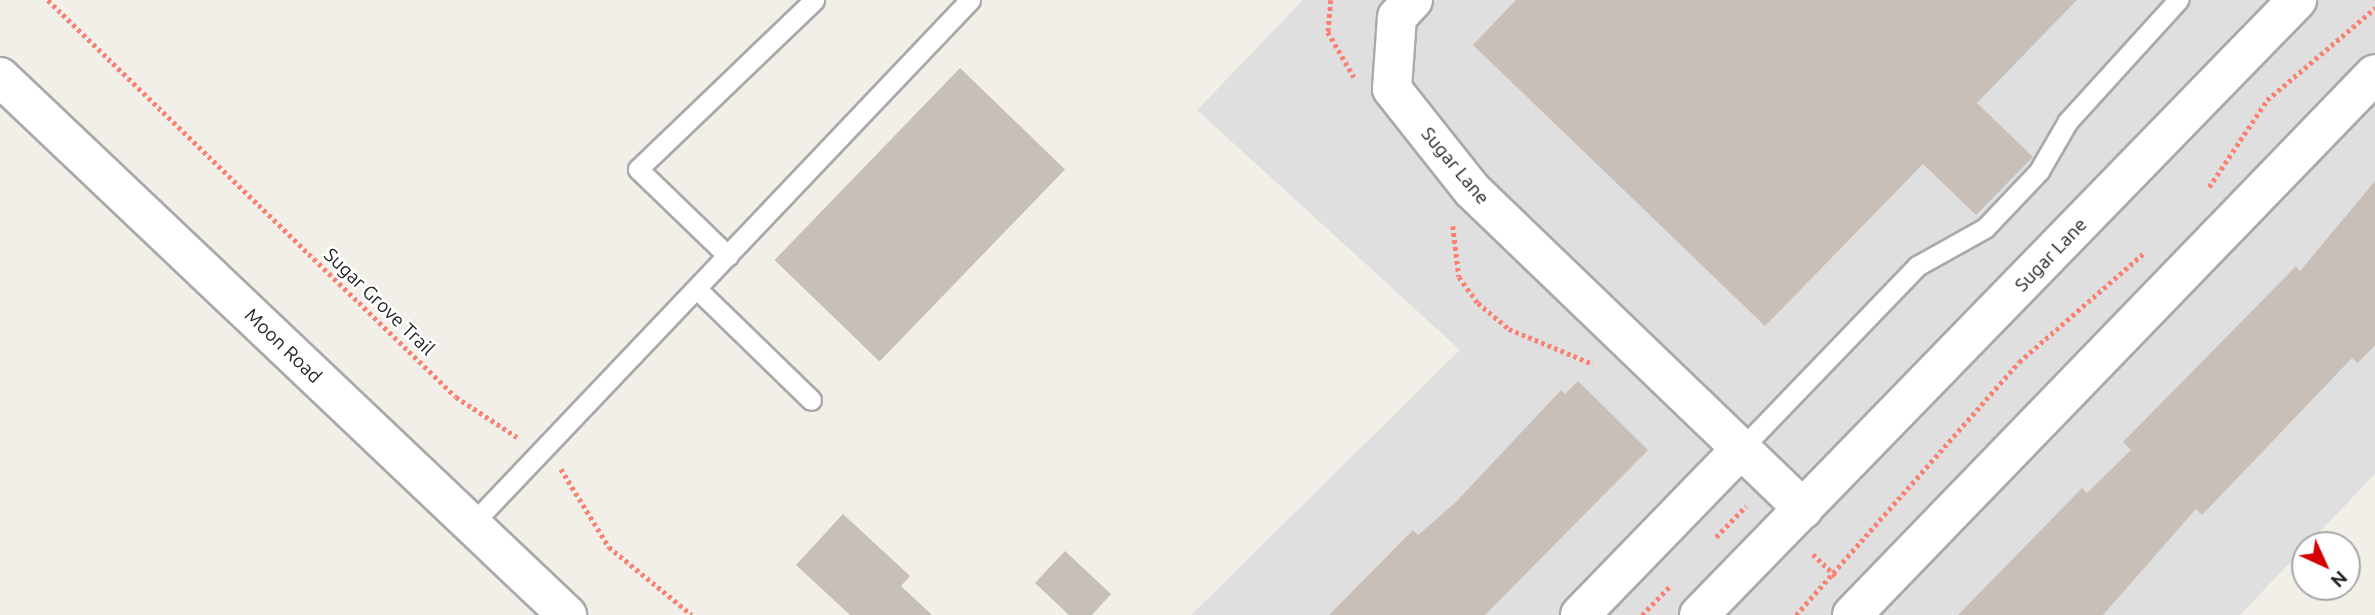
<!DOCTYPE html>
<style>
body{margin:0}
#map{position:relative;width:2375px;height:615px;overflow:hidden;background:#f2efe9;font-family:Ubuntu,sans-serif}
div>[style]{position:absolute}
.residential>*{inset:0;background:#e0dfdf}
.building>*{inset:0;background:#c7bfb8;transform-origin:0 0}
.path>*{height:4.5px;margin-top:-2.25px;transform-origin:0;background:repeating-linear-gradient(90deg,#fa8072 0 3.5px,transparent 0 7px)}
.roads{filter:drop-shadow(2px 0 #a9a9a9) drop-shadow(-2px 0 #a9a9a9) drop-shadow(0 2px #a9a9a9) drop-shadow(0 -2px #a9a9a9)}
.service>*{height:19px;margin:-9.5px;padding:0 9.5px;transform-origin:9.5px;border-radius:9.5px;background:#fff}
.minor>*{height:38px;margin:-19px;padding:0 19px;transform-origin:19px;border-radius:19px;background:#fff}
.tertiary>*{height:38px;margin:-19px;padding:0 19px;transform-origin:19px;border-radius:19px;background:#fff}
span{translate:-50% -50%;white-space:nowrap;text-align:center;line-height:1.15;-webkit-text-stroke:5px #fff;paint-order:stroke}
.street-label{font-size:19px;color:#222}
.north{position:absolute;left:2291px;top:531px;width:70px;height:70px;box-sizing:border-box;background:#fff;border:2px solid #a7a7a7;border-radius:50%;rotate:135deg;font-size:19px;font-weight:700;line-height:28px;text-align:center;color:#222}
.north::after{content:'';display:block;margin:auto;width:24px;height:32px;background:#d40000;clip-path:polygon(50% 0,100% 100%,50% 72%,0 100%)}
</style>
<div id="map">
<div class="residential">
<div style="clip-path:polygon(1303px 0,2375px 0,2375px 474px,2240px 615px,1191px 615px,1460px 350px,1197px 110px)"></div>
</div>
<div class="building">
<div style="clip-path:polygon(1516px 0,2077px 0,1977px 103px,2033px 157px,1976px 215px,1923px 164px,1765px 326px,1473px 45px)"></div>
<div style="left:960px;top:68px;width:146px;height:267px;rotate:44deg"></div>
<div style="clip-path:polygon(2375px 181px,2375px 345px,2358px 363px,2352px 358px,2202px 515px,2196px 509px,2103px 615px,1958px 615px,2082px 488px,2087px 493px,2131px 450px,2123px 442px,2296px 266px,2300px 271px)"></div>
<div style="clip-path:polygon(1578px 381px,1648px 450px,1485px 615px,1329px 615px,1413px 530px,1418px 535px,1456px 502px,1561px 390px,1565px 394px)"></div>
<div style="clip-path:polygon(843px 514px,910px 576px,901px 586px,932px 615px,850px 615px,796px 565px)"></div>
<div style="clip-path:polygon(1065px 551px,1111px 594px,1092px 615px,1069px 615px,1035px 583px)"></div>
</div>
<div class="path">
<div style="left:48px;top:0;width:569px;rotate:44.22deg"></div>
<div style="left:456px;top:397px;width:73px;rotate:33.3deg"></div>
<div style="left:1331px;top:0;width:32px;rotate:95deg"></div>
<div style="left:1328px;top:32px;width:52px;rotate:60deg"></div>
<div style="left:2209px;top:187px;width:105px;rotate:-56.3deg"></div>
<div style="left:2267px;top:100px;width:142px;rotate:-40.4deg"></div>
<div style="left:1453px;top:226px;width:51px;rotate:83.3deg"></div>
<div style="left:1459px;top:277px;width:32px;rotate:54deg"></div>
<div style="left:1478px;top:303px;width:40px;rotate:40deg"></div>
<div style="left:1509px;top:329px;width:91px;rotate:22.6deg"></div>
<div style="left:561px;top:469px;width:92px;rotate:58.4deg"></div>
<div style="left:609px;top:547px;width:107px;rotate:39.3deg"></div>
<div style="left:1716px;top:537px;width:43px;rotate:-45.9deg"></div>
<div style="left:1813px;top:554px;width:33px;rotate:44deg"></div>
<div style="left:1642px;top:615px;width:39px;rotate:-46deg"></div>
<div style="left:1796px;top:615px;width:337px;rotate:-48.6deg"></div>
<div style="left:2019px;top:362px;width:166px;rotate:-41.1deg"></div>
</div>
<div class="roads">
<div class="service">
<div style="left:728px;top:256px;width:125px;rotate:-136deg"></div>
<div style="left:638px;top:169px;width:244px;rotate:-43.8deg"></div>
<div style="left:697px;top:289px;width:159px;rotate:44.2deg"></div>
<div style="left:1742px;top:448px;width:252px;rotate:-46.1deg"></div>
<div style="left:1917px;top:266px;width:78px;rotate:-29.2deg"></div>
<div style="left:1985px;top:228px;width:79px;rotate:-46.5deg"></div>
<div style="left:2039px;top:171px;width:58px;rotate:-59.9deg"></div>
<div style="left:2068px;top:121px;width:164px;rotate:-47.7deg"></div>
<div style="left:472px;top:524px;width:723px;rotate:-46.46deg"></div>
</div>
<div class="minor">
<div style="left:1413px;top:0;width:23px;rotate:133deg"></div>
<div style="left:1397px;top:17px;width:72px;rotate:94deg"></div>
<div style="left:1392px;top:89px;width:129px;rotate:51.6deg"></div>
<div style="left:1472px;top:190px;width:460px;rotate:43.9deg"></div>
<div style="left:1580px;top:615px;width:233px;rotate:-45.9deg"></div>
<div style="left:1699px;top:615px;width:858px;rotate:-45.8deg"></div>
<div style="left:1852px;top:615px;width:752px;rotate:-45.97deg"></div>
</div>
<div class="tertiary">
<div style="left:0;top:77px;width:782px;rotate:43.5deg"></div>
</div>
</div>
<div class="street-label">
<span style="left:1455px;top:166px;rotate:50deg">Sugar Lane</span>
<span style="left:2051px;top:255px;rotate:-46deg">Sugar Lane</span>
<span style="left:379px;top:302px;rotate:44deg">Sugar Grove Trail</span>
<span style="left:283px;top:346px;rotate:44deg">Moon Road</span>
</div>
<div class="north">N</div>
</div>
